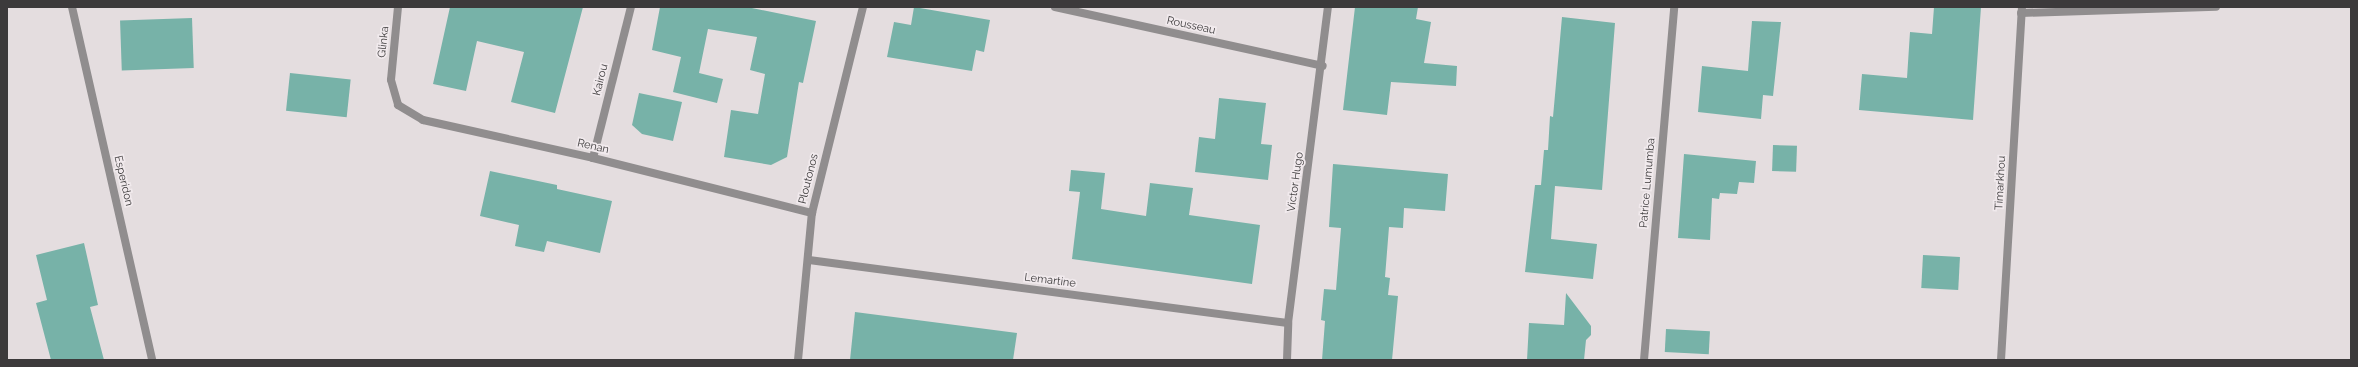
<!DOCTYPE html>
<style>
body{margin:0}
#map{position:relative;width:2358px;height:367px;overflow:hidden;background:#e4dddf;font-family:Raleway,sans-serif}
div>[style]{position:absolute}
.building>*{inset:0;background:#77b2a8;transform-origin:0 0}
.street>*{height:8px;margin:-4px;padding:0 4px;transform-origin:4px;border-radius:4px;background:#908d8e}
span{translate:-50% -50%;white-space:nowrap;text-align:center;line-height:1.15;-webkit-text-stroke:3.5px #f1eaed;paint-order:stroke}
.street-label{font-size:11px;color:#3c3a3b}
.frame{position:absolute;inset:0;border:8px solid #3c3a3b;pointer-events:none}
</style>
<div id="map">
<div class="building">
<div style="clip-path:polygon(450px 7px,583px 7px,555px 113px,511px 102px,524px 52px,477px 41px,466px 91px,433px 84px)"></div>
<div style="clip-path:polygon(660px 7px,747px 7px,816px 21px,803px 83px,799px 82px,787px 157px,771px 165px,724px 157px,731px 110px,758px 114px,765px 74px,750px 70px,757px 37px,708px 29px,699px 73px,723px 79px,717px 103px,673px 92px,681px 57px,652px 50px)"></div>
<div style="clip-path:polygon(914px 7px,990px 20px,984px 52px,976px 50px,972px 71px,887px 57px,894px 22px,911px 25px)"></div>
<div style="clip-path:polygon(1355px 7px,1418px 7px,1416px 19px,1431px 22px,1424px 63px,1457px 66px,1456px 86px,1391px 82px,1387px 115px,1343px 110px)"></div>
<div style="clip-path:polygon(1934px 7px,1981px 7px,1973px 120px,1859px 110px,1862px 74px,1907px 78px,1910px 32px,1932px 34px)"></div>
<div style="clip-path:polygon(1562px 17px,1615px 23px,1602px 190px,1555px 186px,1551px 239px,1597px 244px,1593px 279px,1525px 272px,1535px 185px,1541px 185px,1544px 150px,1548px 150px,1550px 116px,1553px 117px)"></div>
<div style="left:192px;top:18px;width:50px;height:72px;rotate:88deg"></div>
<div style="clip-path:polygon(1752px 21px,1781px 22px,1773px 96px,1763px 95px,1761px 119px,1698px 112px,1702px 66px,1748px 71px)"></div>
<div style="left:290px;top:73px;width:61px;height:38px;rotate:6deg"></div>
<div style="clip-path:polygon(639px 93px,682px 102px,673px 141px,642px 134px,632px 125px)"></div>
<div style="clip-path:polygon(1219px 98px,1266px 103px,1261px 144px,1272px 145px,1268px 180px,1195px 172px,1199px 137px,1215px 139px)"></div>
<div style="left:1773px;top:145px;width:24px;height:26px;rotate:2deg"></div>
<div style="clip-path:polygon(1684px 154px,1756px 161px,1754px 183px,1739px 182px,1737px 194px,1720px 193px,1719px 199px,1712px 198px,1710px 240px,1678px 238px)"></div>
<div style="clip-path:polygon(1333px 164px,1448px 174px,1445px 211px,1404px 208px,1403px 228px,1389px 227px,1385px 277px,1390px 278px,1388px 295px,1398px 296px,1392px 360px,1322px 360px,1325px 321px,1321px 320px,1324px 289px,1336px 290px,1341px 228px,1329px 227px)"></div>
<div style="clip-path:polygon(1071px 170px,1105px 173px,1101px 209px,1146px 216px,1150px 183px,1193px 188px,1189px 215px,1260px 225px,1252px 284px,1072px 259px,1080px 192px,1069px 191px)"></div>
<div style="clip-path:polygon(490px 171px,557px 185px,557px 189px,612px 201px,600px 253px,547px 241px,544px 252px,515px 246px,519px 225px,480px 216px)"></div>
<div style="clip-path:polygon(84px 243px,98px 305px,90px 307px,104px 360px,51px 360px,36px 303px,47px 300px,36px 255px)"></div>
<div style="left:1923px;top:255px;width:37px;height:33px;rotate:3deg"></div>
<div style="clip-path:polygon(1566px 293px,1591px 326px,1591px 335px,1586px 340px,1584px 360px,1527px 360px,1529px 323px,1564px 325px)"></div>
<div style="clip-path:polygon(855px 312px,1017px 333px,1013px 360px,850px 360px)"></div>
<div style="left:1666px;top:329px;width:44px;height:23px;rotate:3deg"></div>
</div>
<div class="street">
<div style="left:72px;top:7px;width:362px;rotate:77.2deg"></div>
<div style="left:398px;top:7px;width:73px;rotate:95.5deg"></div>
<div style="left:391px;top:80px;width:26px;rotate:74deg"></div>
<div style="left:398px;top:105px;width:29px;rotate:31deg"></div>
<div style="left:423px;top:120px;width:174px;rotate:12.6deg"></div>
<div style="left:593px;top:158px;width:226px;rotate:14.1deg"></div>
<div style="left:1055px;top:7px;width:274px;rotate:12.4deg"></div>
<div style="left:2021px;top:13px;width:195px;rotate:-1.8deg"></div>
<div style="left:593px;top:158px;width:156px;rotate:-75.9deg"></div>
<div style="left:809px;top:260px;width:483px;rotate:7.5deg"></div>
<div style="left:798px;top:360px;width:148px;rotate:-84.6deg"></div>
<div style="left:812px;top:213px;width:212px;rotate:-76.1deg"></div>
<div style="left:1287px;top:360px;width:37px;rotate:-88deg"></div>
<div style="left:1288px;top:323px;width:319px;rotate:-82.8deg"></div>
<div style="left:1644px;top:360px;width:354px;rotate:-85.1deg"></div>
<div style="left:2001px;top:360px;width:354px;rotate:-86.6deg"></div>
</div>
<div class="street-label">
<span style="left:1191px;top:26px;rotate:12deg">Rousseau</span>
<span style="left:384px;top:42px;rotate:-84deg">Glinka</span>
<span style="left:601px;top:80px;rotate:-76deg">Kairou</span>
<span style="left:593px;top:147px;rotate:13deg">Renan</span>
<span style="left:809px;top:179px;rotate:-76deg">Ploutonos</span>
<span style="left:123px;top:181px;rotate:77deg">Esperidon</span>
<span style="left:1296px;top:182px;rotate:-82deg">Victor Hugo</span>
<span style="left:1648px;top:183px;rotate:-85deg">Patrice Lumumba</span>
<span style="left:2001px;top:183px;rotate:-87deg">Timarkhou</span>
<span style="left:1050px;top:281px;rotate:7deg">Lemartine</span>
</div>
<div class="frame"></div>
</div>
